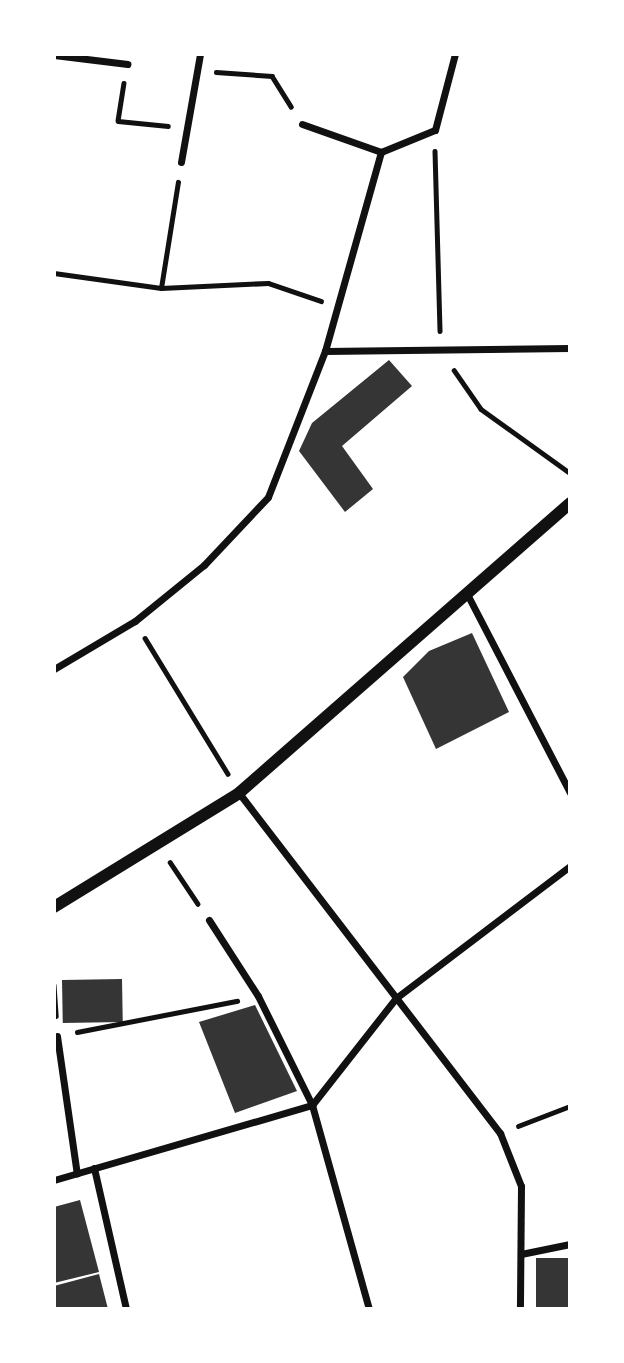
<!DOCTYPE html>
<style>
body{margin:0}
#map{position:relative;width:624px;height:1363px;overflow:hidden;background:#fff;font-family:Lato,sans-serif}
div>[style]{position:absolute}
.building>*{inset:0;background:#353535;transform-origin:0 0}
.path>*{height:4.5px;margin:-2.25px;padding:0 2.25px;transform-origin:2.25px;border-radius:2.25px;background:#111}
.minor>*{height:7px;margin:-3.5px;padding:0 3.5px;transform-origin:3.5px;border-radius:3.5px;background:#111}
.tertiary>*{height:12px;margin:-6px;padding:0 6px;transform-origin:6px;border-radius:6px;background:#111}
span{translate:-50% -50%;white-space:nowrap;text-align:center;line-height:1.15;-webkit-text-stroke:5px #fff;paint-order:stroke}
.frame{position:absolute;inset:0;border:56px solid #fff;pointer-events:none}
</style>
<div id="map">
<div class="building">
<div style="clip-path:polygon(389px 360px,412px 386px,342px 446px,373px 489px,345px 512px,299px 451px,312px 423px)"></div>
<div style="clip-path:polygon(472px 633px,509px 712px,436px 749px,403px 677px,429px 651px)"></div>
<div style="left:122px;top:979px;width:43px;height:60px;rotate:89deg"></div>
<div style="clip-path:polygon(255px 1005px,297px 1091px,235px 1113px,199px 1022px)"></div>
<div style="clip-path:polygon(80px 1200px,99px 1272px,54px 1283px,54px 1207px)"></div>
<div style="left:570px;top:1258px;width:51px;height:34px;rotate:90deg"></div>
<div style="clip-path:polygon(99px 1274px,108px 1309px,54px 1309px,54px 1286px)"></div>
</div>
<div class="path">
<div style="left:216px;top:72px;width:56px;rotate:4.1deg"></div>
<div style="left:272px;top:76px;width:36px;rotate:58deg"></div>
<div style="left:124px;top:83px;width:38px;rotate:99deg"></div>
<div style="left:118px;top:121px;width:50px;rotate:5.7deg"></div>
<div style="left:435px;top:151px;width:180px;rotate:88.4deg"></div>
<div style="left:54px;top:273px;width:108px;rotate:8deg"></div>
<div style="left:161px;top:288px;width:107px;rotate:-2.7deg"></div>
<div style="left:268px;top:283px;width:56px;rotate:18.8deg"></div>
<div style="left:161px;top:288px;width:107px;rotate:-80.9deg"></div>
<div style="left:454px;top:370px;width:47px;rotate:55.3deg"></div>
<div style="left:481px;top:409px;width:110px;rotate:35.7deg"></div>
<div style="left:145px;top:638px;width:159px;rotate:58.6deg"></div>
<div style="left:170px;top:862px;width:50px;rotate:56.3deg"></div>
<div style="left:54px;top:985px;width:31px;rotate:86deg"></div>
<div style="left:77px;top:1032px;width:163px;rotate:-11deg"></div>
<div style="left:518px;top:1126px;width:56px;rotate:-21deg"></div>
</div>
<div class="minor">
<div style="left:54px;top:55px;width:74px;rotate:7deg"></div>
<div style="left:302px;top:124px;width:84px;rotate:19.5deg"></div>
<div style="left:181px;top:162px;width:110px;rotate:-80deg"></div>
<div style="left:325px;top:351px;width:245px;rotate:-0.7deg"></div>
<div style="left:466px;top:592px;width:226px;rotate:62.6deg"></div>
<div style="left:54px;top:669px;width:94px;rotate:-30.7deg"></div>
<div style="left:135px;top:621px;width:89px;rotate:-39.1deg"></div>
<div style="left:204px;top:565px;width:93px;rotate:-46.7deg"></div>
<div style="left:268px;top:497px;width:157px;rotate:-68.7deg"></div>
<div style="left:325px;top:351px;width:207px;rotate:-74.3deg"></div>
<div style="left:381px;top:152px;width:58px;rotate:-22.2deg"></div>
<div style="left:435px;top:130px;width:79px;rotate:-75.3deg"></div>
<div style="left:239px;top:793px;width:429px;rotate:52.5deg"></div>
<div style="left:500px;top:1133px;width:57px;rotate:68.4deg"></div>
<div style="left:521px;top:1186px;width:123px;rotate:90.5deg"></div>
<div style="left:209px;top:920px;width:90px;rotate:57.2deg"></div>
<div style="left:258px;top:996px;width:122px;rotate:63.6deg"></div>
<div style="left:312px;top:1105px;width:212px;rotate:74.4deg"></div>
<div style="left:57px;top:1036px;width:139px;rotate:81.8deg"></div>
<div style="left:94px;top:1168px;width:145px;rotate:77.2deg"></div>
<div style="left:54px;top:1180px;width:269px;rotate:-16.2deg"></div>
<div style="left:312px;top:1105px;width:136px;rotate:-51.9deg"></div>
<div style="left:396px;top:998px;width:218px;rotate:-37.2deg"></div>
<div style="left:521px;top:1254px;width:50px;rotate:-11.5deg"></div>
</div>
<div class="tertiary">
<div style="left:54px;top:907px;width:217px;rotate:-31.6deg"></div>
<div style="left:239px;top:793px;width:440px;rotate:-41.2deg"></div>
</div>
<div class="frame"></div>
</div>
